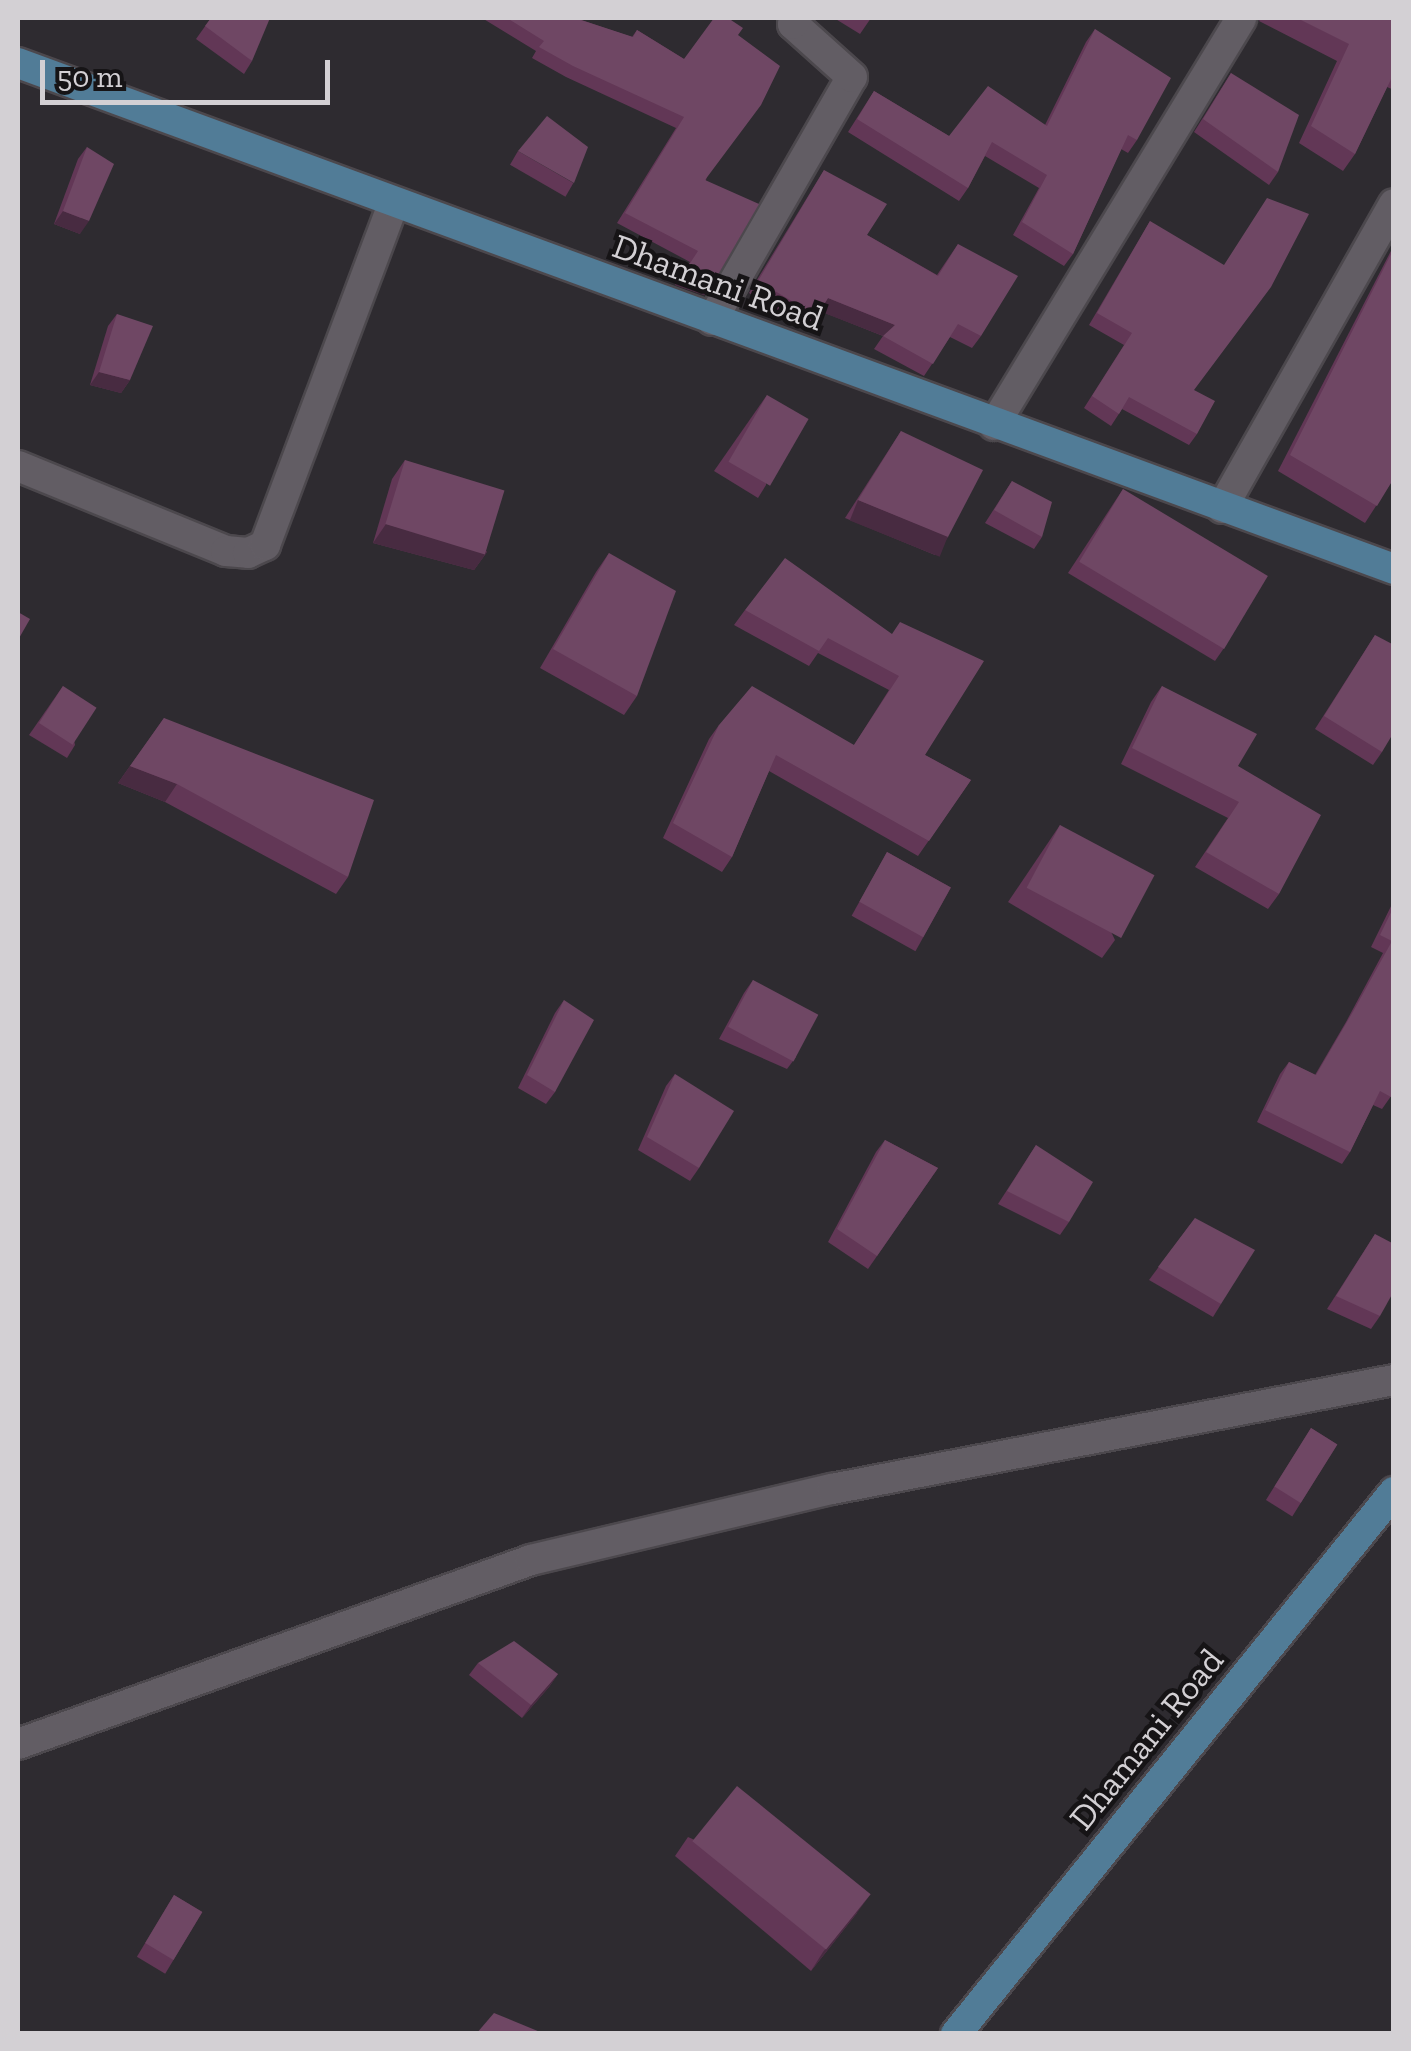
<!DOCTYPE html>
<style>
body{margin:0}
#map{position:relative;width:1411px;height:2051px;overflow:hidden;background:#2e2b30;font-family:"Zilla Slab",serif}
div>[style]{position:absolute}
.roads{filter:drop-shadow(2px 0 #4c484d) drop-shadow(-2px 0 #4c484d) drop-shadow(0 2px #4c484d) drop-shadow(0 -2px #4c484d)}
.minor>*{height:30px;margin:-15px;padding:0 15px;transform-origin:15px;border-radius:15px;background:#625d64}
.major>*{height:30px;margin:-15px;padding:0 15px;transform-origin:15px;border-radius:15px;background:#517c97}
.wall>*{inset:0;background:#623756;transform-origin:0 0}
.shaded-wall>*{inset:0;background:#482b41;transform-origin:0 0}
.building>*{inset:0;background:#6f4764;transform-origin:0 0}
span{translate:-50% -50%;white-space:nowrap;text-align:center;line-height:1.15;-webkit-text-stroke:9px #161416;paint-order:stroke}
.street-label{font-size:35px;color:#d3d0d4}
.frame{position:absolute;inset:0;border:20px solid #d3d0d4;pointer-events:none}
.scale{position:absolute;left:40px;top:60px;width:290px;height:45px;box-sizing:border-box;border:5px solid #d3d0d4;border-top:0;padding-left:12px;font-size:30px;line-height:35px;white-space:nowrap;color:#d3d0d4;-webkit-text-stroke:8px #161416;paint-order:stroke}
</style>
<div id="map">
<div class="roads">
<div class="minor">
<div style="left:712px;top:320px;width:280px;rotate:-60.1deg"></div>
<div style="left:852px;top:77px;width:79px;rotate:-138.1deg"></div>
<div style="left:793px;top:24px;width:7px;rotate:-63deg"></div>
<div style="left:994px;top:425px;width:476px;rotate:-58.7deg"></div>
<div style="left:18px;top:466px;width:225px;rotate:22.2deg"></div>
<div style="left:226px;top:551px;width:22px;rotate:5deg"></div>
<div style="left:248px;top:553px;width:19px;rotate:-25deg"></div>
<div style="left:265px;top:545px;width:366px;rotate:-69.4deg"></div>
<div style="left:1222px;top:508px;width:349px;rotate:-60.5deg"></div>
<div style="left:18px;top:1744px;width:545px;rotate:-19.73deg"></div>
<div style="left:531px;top:1560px;width:309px;rotate:-13.3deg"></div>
<div style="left:832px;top:1489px;width:572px;rotate:-10.98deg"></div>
</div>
<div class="major">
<div style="left:18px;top:63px;width:1466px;rotate:20.19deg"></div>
<div style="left:956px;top:2034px;width:697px;rotate:-51.06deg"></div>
</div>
</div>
<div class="wall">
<div style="clip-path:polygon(211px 18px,252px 61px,244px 74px,196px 39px)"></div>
<div style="clip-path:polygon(482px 18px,575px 18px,632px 37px,637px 30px,684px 59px,738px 35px,706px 180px,712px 285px,704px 295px,675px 285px,690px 262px,617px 223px,676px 128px,566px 77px,532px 58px,536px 51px)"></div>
<div style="clip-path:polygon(834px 18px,871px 18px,860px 34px)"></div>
<div style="clip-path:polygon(1261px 18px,1394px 18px,1394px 90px,1387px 87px,1355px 154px,1343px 171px,1299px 143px,1337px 61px,1259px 21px)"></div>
<div style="clip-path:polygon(1095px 29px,1137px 140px,1128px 153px,1121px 149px,1073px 254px,1064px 266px,1013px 235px,1039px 188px,985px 156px,968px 188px,959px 201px,848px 132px,874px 91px,949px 136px,1045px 125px,1086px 42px)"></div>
<div style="clip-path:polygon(1231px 73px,1278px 172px,1269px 185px,1194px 132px)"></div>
<div style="clip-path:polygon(87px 147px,80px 234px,54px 224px,78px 159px)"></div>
<div style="left:518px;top:151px;width:64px;height:16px;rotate:30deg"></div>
<div style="clip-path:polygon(824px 170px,867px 235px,937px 275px,958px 244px,981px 336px,972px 348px,950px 337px,924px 376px,874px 349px,883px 336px,820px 311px,808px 329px,749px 293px)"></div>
<div style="clip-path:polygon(1150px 221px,1194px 390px,1197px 434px,1189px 445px,1122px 409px,1111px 426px,1084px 408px,1124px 345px,1089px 325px)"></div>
<div style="clip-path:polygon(1394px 245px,1394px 478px,1365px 523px,1278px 471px)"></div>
<div style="clip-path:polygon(117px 314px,130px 380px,121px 393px,90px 385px,108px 326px)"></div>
<div style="clip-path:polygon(767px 395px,766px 485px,758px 498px,714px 471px)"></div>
<div style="clip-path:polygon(901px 431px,948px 537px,935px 555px,845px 518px)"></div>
<div style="clip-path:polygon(405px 460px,487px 552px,474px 570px,373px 543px,392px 479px)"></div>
<div style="clip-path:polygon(1012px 481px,1042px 537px,1034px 549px,985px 523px)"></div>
<div style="clip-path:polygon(1123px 489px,1224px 648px,1215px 661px,1068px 573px)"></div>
<div style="clip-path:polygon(609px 553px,637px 696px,624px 715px,540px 668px,596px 572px)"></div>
<div style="clip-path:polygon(745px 610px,892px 634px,925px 755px,971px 780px,918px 856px,769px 771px,732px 857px,722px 872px,663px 838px,709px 739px,719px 725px,854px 745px,889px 690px,818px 653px,809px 666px,734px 625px)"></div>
<div style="clip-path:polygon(1375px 635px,1382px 752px,1373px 765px,1315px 729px)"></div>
<div style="clip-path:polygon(63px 686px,75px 745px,67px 758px,29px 735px)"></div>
<div style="clip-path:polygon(1162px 686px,1238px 766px,1279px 894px,1268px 909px,1195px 867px,1228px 818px,1121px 764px,1151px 702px)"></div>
<div style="clip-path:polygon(164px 718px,348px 877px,336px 894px,165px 802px,118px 783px)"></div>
<div style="clip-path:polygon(1060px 825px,1115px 940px,1102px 958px,1008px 902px)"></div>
<div style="left:887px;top:852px;width:73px;height:73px;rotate:29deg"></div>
<div style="clip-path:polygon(1394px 900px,1394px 1092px,1382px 1109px,1373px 1105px,1350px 1152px,1342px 1164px,1257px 1122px,1280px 1074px,1289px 1062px,1315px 1075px,1346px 1022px,1383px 953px,1371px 947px)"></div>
<div style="clip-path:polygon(753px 980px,796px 1057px,787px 1069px,719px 1039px,744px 993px)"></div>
<div style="clip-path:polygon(564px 1000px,555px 1092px,546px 1104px,518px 1088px,555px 1013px)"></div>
<div style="clip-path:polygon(675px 1074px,699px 1168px,690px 1181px,638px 1150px,666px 1086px)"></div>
<div style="clip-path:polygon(885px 1140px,938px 1168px,868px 1269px,828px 1242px,876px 1152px)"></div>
<div style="clip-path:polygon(1036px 1145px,1069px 1222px,1060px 1235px,998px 1204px)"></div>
<div style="clip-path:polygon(1195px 1218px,1221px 1304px,1213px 1317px,1149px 1280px)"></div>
<div style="clip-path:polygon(1375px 1234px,1380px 1316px,1371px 1329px,1327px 1309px)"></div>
<div style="left:1311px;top:1428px;width:31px;height:85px;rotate:32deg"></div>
<div style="clip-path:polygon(478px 1663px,558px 1674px,549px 1687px,522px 1718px,469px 1675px)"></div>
<div style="clip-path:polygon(688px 1837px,857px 1913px,811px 1971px,675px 1856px)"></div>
<div style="left:174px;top:1895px;width:33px;height:72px;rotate:31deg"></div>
</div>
<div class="shaded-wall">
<div style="clip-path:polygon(63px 211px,89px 221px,80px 234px,54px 224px)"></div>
<div style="clip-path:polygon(683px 274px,712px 285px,704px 295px,675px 285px)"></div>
<div style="clip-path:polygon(828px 298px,895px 325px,886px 337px,819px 311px)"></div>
<div style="clip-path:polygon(99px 372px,130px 380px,121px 393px,90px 385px)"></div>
<div style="left:858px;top:500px;width:97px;height:22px;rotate:22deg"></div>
<div style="clip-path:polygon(386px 524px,487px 552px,474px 570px,373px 543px)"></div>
<div style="clip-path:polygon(130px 766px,177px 784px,165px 802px,118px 783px)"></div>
<div style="clip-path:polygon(558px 1674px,549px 1687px,522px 1718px,531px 1705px)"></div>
<div style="clip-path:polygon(870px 1895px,857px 1913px,811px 1971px,823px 1952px)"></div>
</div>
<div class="building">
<div style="clip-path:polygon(211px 18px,270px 18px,252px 61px,205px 26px)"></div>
<div style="clip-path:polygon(507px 18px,575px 18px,633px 37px,637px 30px,684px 59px,714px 18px,728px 18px,743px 28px,738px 35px,780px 66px,761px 105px,705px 180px,759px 204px,712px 285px,683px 274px,698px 251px,625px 213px,684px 117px,573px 66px,539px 47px,544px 41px)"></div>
<div style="clip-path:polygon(1297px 18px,1394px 18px,1394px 73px,1355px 154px,1311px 126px,1349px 44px)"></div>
<div style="clip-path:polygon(1095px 29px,1171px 78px,1137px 140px,1128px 135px,1073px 254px,1022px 222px,1047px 175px,992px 142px,968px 188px,857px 119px,874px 91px,949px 136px,988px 86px,1047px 126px)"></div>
<div style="clip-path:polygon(1231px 73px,1299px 115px,1278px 172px,1203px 119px)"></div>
<div style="clip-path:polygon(547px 116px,588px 147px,574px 183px,518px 151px)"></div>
<div style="clip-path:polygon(87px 147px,114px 164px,89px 221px,63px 211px)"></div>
<div style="clip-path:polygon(824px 170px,887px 204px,867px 235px,938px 276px,958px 244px,1018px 276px,981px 336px,958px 324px,933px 364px,883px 336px,895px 325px,828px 298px,817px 316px,758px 281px)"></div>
<div style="clip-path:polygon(1267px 198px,1309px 214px,1271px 287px,1194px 390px,1215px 401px,1197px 434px,1129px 397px,1119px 414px,1092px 396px,1132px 333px,1097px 313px,1150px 221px,1224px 265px)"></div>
<div style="clip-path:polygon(1394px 248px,1394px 478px,1377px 506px,1290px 455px)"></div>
<div style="clip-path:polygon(117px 314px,153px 326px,130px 380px,99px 372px)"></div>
<div style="left:767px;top:395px;width:48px;height:77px;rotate:30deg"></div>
<div style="clip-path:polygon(901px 431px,983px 470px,948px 537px,858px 500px)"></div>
<div style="left:405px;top:460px;width:104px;height:67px;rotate:17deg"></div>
<div style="clip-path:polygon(1012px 481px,1052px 502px,1042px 537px,994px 510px)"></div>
<div style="left:1123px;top:489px;width:169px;height:85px;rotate:31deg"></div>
<div style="clip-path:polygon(609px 553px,676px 591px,637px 696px,553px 649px)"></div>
<div style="clip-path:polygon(785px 558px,892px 634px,900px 622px,984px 661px,925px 755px,971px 780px,929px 841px,776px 755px,732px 857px,673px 823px,719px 725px,752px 686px,854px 745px,899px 676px,828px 638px,819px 651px,745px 610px)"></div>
<div style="clip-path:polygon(18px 612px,30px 619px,18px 640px)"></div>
<div style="clip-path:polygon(1375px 635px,1394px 645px,1394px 732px,1382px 752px,1324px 716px)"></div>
<div style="left:63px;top:686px;width:40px;height:44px;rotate:33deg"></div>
<div style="clip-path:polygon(1162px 686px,1257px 734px,1238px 766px,1321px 815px,1279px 894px,1206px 852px,1239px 802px,1132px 748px)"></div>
<div style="clip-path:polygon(164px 718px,374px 800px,348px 877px,177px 784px,130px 766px)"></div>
<div style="left:1060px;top:825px;width:107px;height:71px;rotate:28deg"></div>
<div style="left:887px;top:852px;width:73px;height:57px;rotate:29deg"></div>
<div style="clip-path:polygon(1394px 906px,1394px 1092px,1391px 1097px,1380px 1091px,1350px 1152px,1265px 1110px,1289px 1062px,1316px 1075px,1354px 1010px,1392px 941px,1380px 935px)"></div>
<div style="left:753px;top:980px;width:74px;height:53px;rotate:28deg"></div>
<div style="clip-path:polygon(564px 1000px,594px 1020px,555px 1092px,527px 1075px)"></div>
<div style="clip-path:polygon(675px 1074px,734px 1111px,699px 1168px,647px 1137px)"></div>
<div style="clip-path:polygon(885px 1140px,938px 1168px,877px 1256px,837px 1229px)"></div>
<div style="clip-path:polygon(1036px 1145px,1093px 1182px,1069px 1222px,1007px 1191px)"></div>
<div style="clip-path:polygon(1195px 1218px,1255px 1250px,1221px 1304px,1158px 1267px)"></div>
<div style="clip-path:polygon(1375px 1234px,1394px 1244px,1394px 1291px,1380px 1316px,1336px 1296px)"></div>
<div style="left:1311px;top:1428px;width:31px;height:69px;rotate:32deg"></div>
<div style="clip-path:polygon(514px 1641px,558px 1674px,531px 1705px,478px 1663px)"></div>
<div style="left:737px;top:1786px;width:172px;height:71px;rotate:39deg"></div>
<div style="left:174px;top:1895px;width:33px;height:56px;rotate:31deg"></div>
<div style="clip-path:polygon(494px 2013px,545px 2034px,476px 2034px)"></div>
</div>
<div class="street-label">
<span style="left:718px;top:282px;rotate:20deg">Dhamani Road</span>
<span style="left:1146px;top:1739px;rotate:-51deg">Dhamani Road</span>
</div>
<div class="frame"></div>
<div class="scale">50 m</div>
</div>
